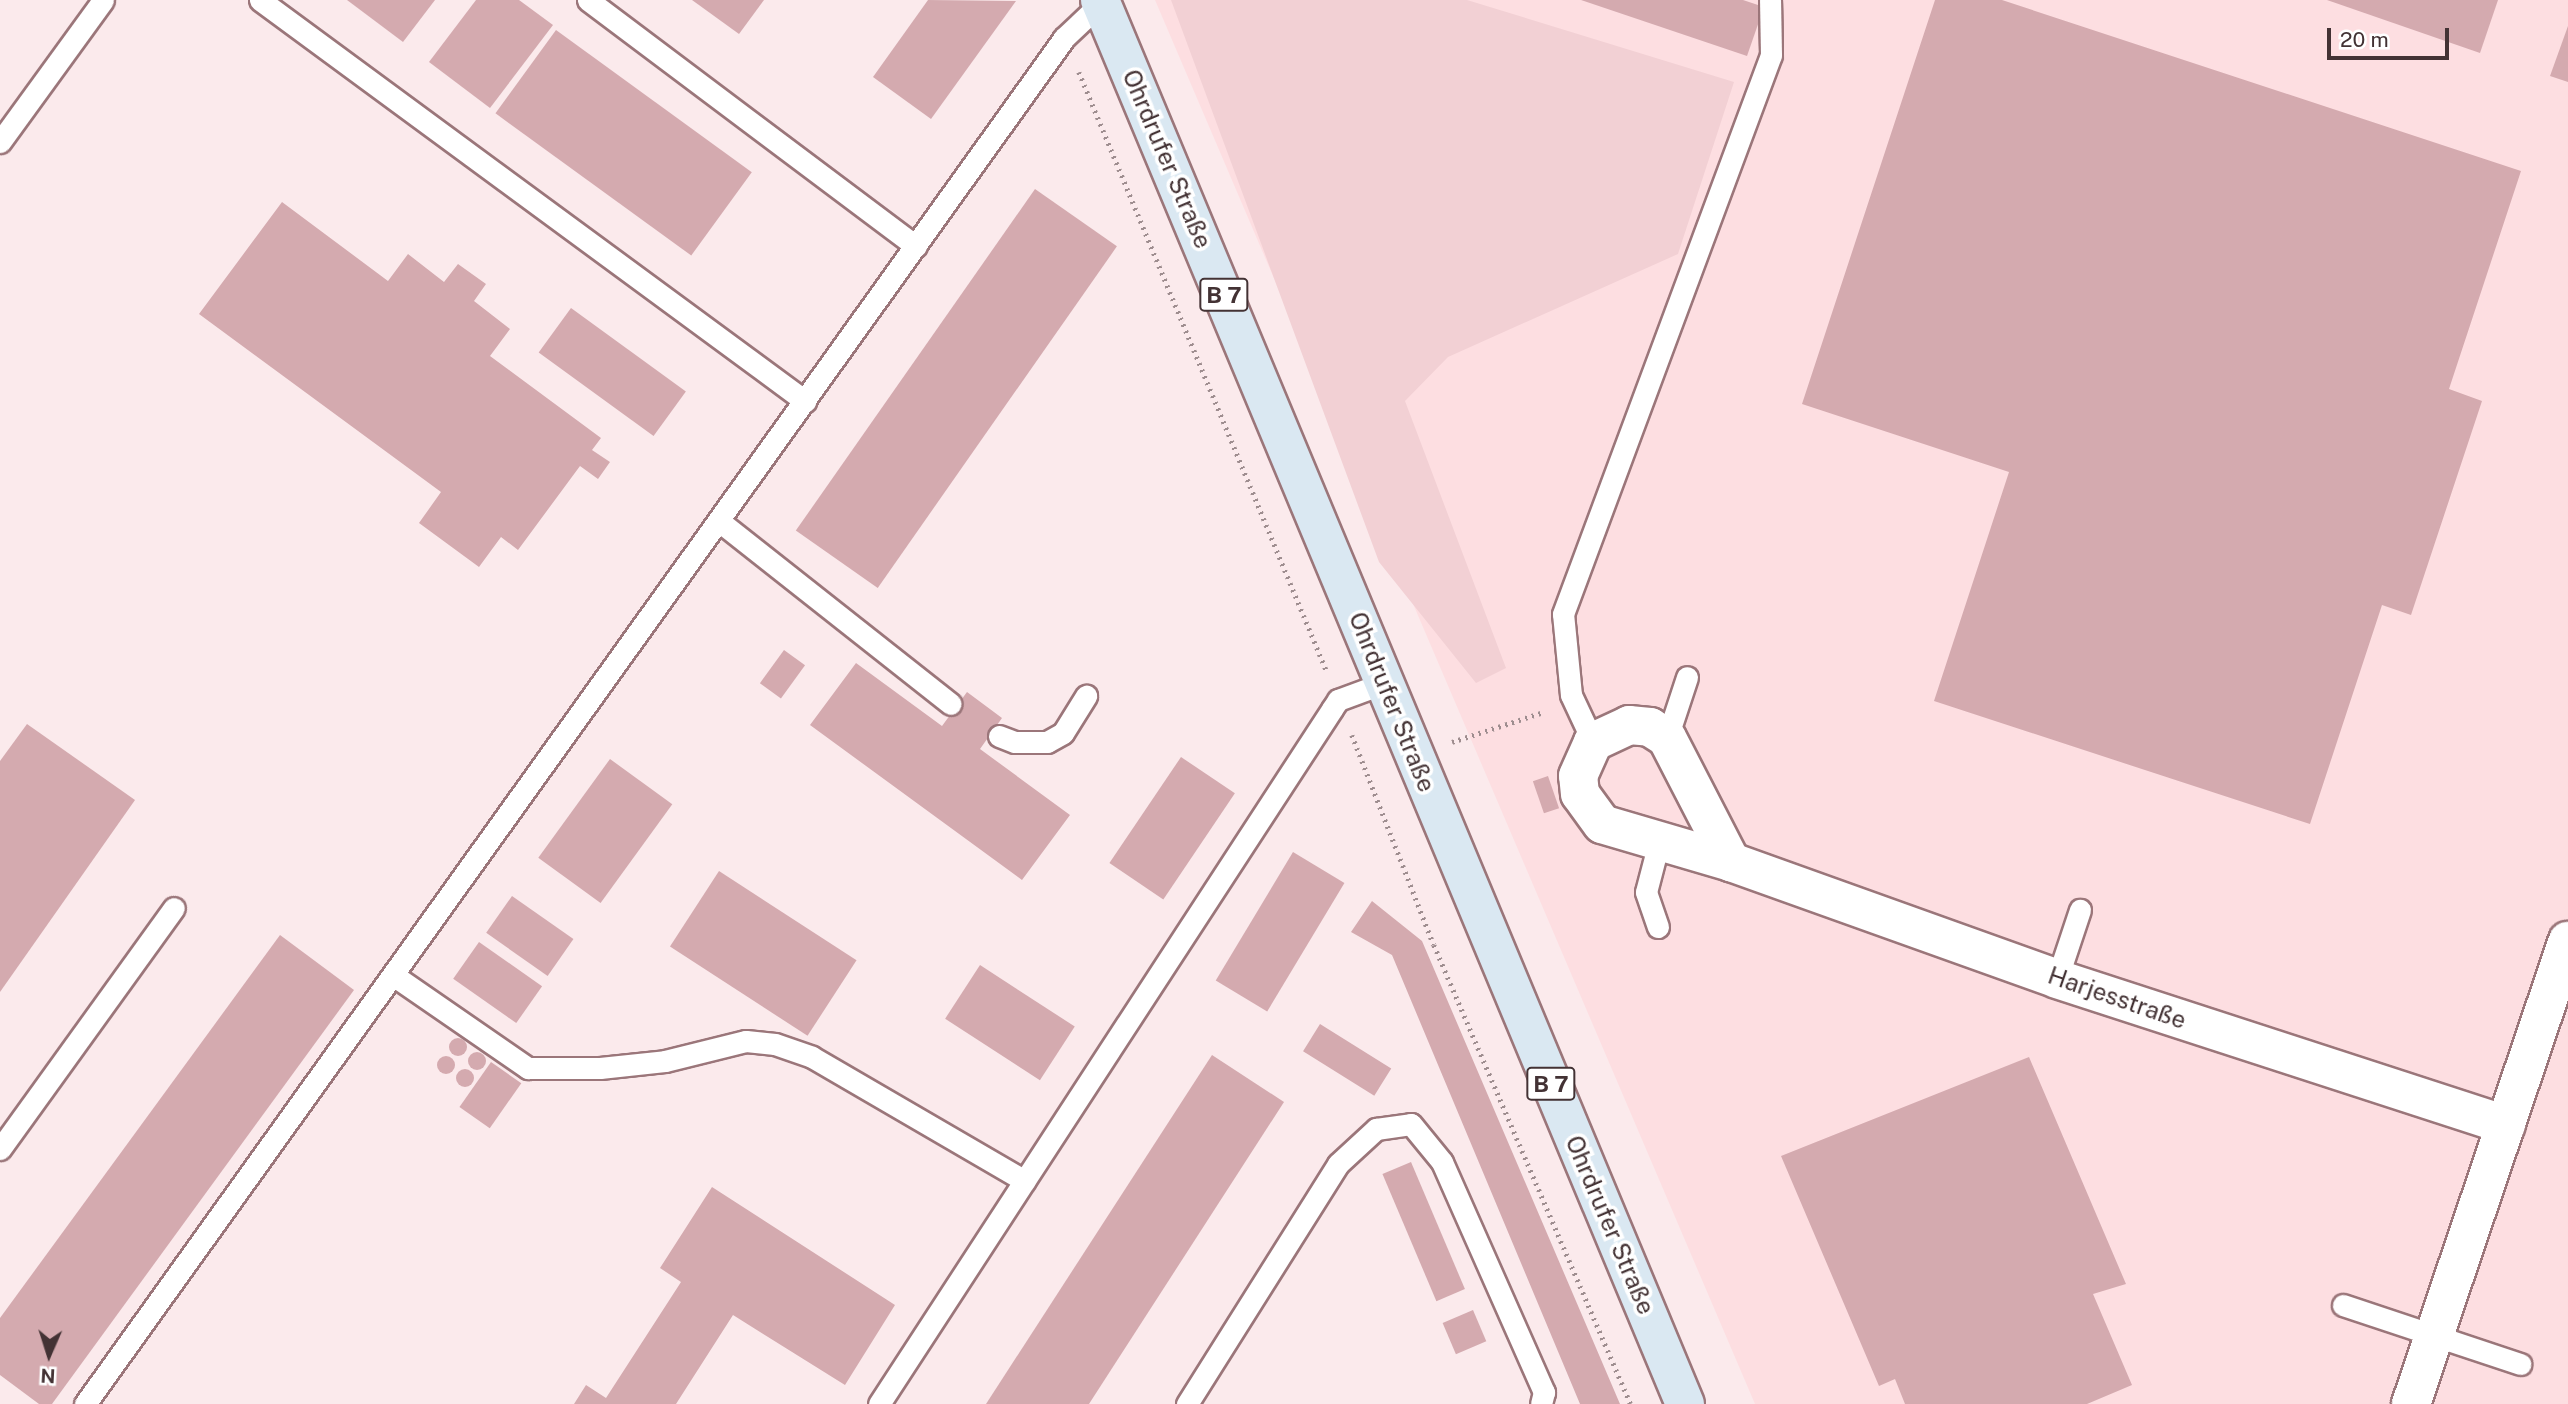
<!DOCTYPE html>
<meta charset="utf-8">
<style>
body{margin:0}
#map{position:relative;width:2568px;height:1404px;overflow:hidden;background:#fbeaec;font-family:"Public Sans",sans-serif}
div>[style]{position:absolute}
.built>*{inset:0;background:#fddee1}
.green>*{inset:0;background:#f2d0d4}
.building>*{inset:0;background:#d4aaaf;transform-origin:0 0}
.round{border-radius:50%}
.path>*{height:4.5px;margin-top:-2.25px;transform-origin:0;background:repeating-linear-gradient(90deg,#9e8d8f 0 2px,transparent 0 7px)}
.roads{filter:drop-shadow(2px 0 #9b767a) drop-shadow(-2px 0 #9b767a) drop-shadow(0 2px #9b767a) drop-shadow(0 -2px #9b767a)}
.service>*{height:21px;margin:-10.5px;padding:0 10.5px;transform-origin:10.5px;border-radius:10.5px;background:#fff}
.minor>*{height:38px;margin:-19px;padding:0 19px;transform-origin:19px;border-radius:19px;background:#fff}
.primary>*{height:38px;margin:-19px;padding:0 19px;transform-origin:19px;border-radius:19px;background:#dae8f2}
span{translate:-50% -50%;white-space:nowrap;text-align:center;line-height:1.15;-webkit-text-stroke:7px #fff;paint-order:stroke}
.shield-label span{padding:2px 5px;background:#fff;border:2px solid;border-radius:5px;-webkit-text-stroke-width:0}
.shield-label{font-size:23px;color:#433234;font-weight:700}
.street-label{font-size:24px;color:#433234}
.north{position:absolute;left:14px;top:1320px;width:70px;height:70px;-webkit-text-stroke:5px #fff;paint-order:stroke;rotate:183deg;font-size:19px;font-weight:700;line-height:28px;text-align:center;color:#433234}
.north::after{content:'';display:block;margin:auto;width:24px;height:32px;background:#433234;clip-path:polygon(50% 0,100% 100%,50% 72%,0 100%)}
.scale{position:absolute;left:2327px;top:28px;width:122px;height:32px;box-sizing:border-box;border:4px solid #433234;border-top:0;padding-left:9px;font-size:21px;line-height:24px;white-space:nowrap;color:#433234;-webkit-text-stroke:5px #fff;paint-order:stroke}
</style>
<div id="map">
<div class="built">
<div style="clip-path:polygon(1155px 0,2568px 0,2568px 1404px,1755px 1404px)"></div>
</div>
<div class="green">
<div style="clip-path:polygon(1171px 0,1467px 0,1734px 82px,1678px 254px,1448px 357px,1405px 401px,1506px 668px,1476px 683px,1379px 562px)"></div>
</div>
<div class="building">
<div style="clip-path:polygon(347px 0,435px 0,403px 42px)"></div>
<div style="clip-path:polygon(476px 0,519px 0,553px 25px,490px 108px,429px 62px)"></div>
<div style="clip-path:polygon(692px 0,764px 0,739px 34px)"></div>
<div style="clip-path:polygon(928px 0,1016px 1px,931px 119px,873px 77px)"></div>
<div style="clip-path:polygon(1581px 0,1743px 0,1764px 7px,1747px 56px)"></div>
<div style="clip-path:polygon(1935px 0,2002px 0,2521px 171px,2449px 389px,2482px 401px,2411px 615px,2382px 605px,2310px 824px,1934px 701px,2009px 472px,1802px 404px)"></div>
<div style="clip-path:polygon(2327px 0,2498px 0,2480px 53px)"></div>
<div style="clip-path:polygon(2568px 26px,2568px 82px,2550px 76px)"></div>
<div style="left:556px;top:30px;width:242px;height:103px;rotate:36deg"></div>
<div style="left:1035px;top:189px;width:100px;height:417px;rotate:35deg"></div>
<div style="clip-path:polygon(282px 202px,388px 281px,408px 254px,444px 282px,458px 264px,486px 284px,474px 301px,510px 329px,490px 356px,601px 438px,592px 450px,610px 462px,598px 479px,580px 466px,518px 550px,501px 537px,479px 567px,419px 523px,441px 492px,199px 314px)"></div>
<div style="left:571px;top:308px;width:142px;height:55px;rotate:36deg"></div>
<div style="left:784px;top:650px;width:26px;height:41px;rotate:36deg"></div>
<div style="clip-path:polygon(856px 663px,942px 726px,967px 692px,1002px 718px,980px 749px,1070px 815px,1022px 880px,810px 725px)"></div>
<div style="clip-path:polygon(27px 724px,135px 800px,0 992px,0 761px)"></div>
<div style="left:1181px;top:757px;width:65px;height:128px;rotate:34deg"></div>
<div style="left:610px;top:759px;width:77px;height:122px;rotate:36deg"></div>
<div style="left:1548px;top:776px;width:34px;height:16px;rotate:71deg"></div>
<div style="left:1293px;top:852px;width:60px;height:150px;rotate:31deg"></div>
<div style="left:719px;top:871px;width:164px;height:90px;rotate:33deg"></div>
<div style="left:512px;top:896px;width:75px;height:45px;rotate:35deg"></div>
<div style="clip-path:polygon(1372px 901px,1422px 941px,1620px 1404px,1580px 1404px,1392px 955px,1351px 932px)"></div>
<div style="clip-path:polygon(280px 935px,354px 990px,52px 1404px,39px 1404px,0 1375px,0 1318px)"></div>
<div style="left:479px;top:942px;width:77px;height:45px;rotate:35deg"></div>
<div style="left:980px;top:965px;width:113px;height:64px;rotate:33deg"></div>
<div style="left:1320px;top:1024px;width:84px;height:32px;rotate:32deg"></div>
<div class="round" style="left:449px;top:1038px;width:18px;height:18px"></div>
<div class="round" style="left:468px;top:1052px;width:18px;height:18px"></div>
<div style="clip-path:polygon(1212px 1055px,1284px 1102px,1089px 1404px,986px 1404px)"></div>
<div class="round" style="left:437px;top:1056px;width:18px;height:18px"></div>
<div style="clip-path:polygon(2029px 1057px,2126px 1284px,2093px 1294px,2132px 1385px,2087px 1404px,1905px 1404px,1895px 1379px,1879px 1386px,1781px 1156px)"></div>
<div style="left:491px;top:1062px;width:37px;height:55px;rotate:35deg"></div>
<div class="round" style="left:456px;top:1069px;width:18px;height:18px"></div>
<div style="left:1411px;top:1162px;width:138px;height:31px;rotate:67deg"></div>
<div style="clip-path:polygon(712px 1187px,895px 1305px,845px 1385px,733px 1315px,676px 1404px,574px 1404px,586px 1385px,606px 1398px,681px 1282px,660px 1268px)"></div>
<div style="left:1473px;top:1310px;width:34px;height:33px;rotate:67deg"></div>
</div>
<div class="path">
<div style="left:1079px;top:72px;width:649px;rotate:67.54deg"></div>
<div style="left:1352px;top:735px;width:225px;rotate:68.7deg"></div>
<div style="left:1434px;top:945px;width:499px;rotate:66.8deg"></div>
<div style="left:1452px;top:742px;width:97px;rotate:-18.1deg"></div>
</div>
<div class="roads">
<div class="service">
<div style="left:260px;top:0;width:677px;rotate:36.34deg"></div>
<div style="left:588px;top:0;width:410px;rotate:36.9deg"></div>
<div style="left:0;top:142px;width:175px;rotate:-54deg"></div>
<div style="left:719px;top:521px;width:295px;rotate:38.3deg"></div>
<div style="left:999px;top:736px;width:17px;rotate:21deg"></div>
<div style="left:1015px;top:742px;width:32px"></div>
<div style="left:1047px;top:742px;width:18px;rotate:-29deg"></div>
<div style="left:1063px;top:733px;width:44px;rotate:-58.1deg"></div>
<div style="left:1667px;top:738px;width:64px;rotate:-71.8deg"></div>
<div style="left:1593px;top:742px;width:52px;rotate:-115.1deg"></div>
<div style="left:1571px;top:695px;width:81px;rotate:-95.6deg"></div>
<div style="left:1563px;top:614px;width:596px;rotate:-69.59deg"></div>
<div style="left:1771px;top:55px;width:55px;rotate:-91deg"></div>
<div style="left:1658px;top:927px;width:37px;rotate:-109deg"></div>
<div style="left:1646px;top:892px;width:52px;rotate:-75.4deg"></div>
<div style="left:393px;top:975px;width:164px;rotate:34.6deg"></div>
<div style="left:528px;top:1068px;width:72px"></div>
<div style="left:600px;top:1068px;width:65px;rotate:-6.1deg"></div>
<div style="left:665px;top:1061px;width:83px;rotate:-13.9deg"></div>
<div style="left:746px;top:1041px;width:29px;rotate:6deg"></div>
<div style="left:775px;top:1044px;width:39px;rotate:19deg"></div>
<div style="left:812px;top:1057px;width:246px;rotate:30.2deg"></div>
<div style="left:2057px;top:979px;width:73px;rotate:-71.6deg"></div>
<div style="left:0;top:1149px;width:297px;rotate:-54.2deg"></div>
<div style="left:2343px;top:1305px;width:187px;rotate:18.4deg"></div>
<div style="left:85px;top:1404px;width:1681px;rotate:-54.37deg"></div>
<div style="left:1064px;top:38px;width:51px;rotate:-43.4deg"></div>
<div style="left:879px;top:1404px;width:830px;rotate:-56.9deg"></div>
<div style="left:1332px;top:709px;width:11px;rotate:-56deg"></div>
<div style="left:1338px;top:700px;width:49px;rotate:-20.3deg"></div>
<div style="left:1187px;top:1404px;width:284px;rotate:-57.8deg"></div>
<div style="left:1338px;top:1164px;width:52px;rotate:-42.6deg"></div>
<div style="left:1376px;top:1129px;width:35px;rotate:-8deg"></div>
<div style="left:1411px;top:1124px;width:49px;rotate:50.8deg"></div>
<div style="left:1442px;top:1162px;width:252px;rotate:66.1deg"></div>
<div style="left:1544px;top:1392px;width:12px;rotate:104deg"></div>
</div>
<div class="minor">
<div style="left:1731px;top:862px;width:134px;rotate:-163.6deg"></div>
<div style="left:1602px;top:824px;width:37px;rotate:-126deg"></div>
<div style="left:1580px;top:794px;width:18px;rotate:-96deg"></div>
<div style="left:1578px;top:776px;width:37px;rotate:-66deg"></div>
<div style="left:1593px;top:742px;width:40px;rotate:-25deg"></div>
<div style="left:1629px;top:725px;width:21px;rotate:5deg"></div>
<div style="left:1650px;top:727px;width:20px;rotate:33deg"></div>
<div style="left:1667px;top:738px;width:140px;rotate:62.7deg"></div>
<div style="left:1731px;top:862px;width:346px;rotate:19.7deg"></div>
<div style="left:2057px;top:979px;width:472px;rotate:18deg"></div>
<div style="left:2411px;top:1404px;width:489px;rotate:-71.3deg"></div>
</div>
<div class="primary">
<div style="left:1100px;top:0;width:1521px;rotate:67.38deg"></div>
</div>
</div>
<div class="shield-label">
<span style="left:1224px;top:295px">B 7</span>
<span style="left:1551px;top:1084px">B 7</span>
</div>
<div class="street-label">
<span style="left:1167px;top:159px;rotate:67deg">Ohrdrufer Straße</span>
<span style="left:1392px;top:702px;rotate:68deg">Ohrdrufer Straße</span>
<span style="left:2117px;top:998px;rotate:19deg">Harjesstraße</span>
<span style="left:1610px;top:1225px;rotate:67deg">Ohrdrufer Straße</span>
</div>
<div class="north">N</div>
<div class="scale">20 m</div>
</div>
